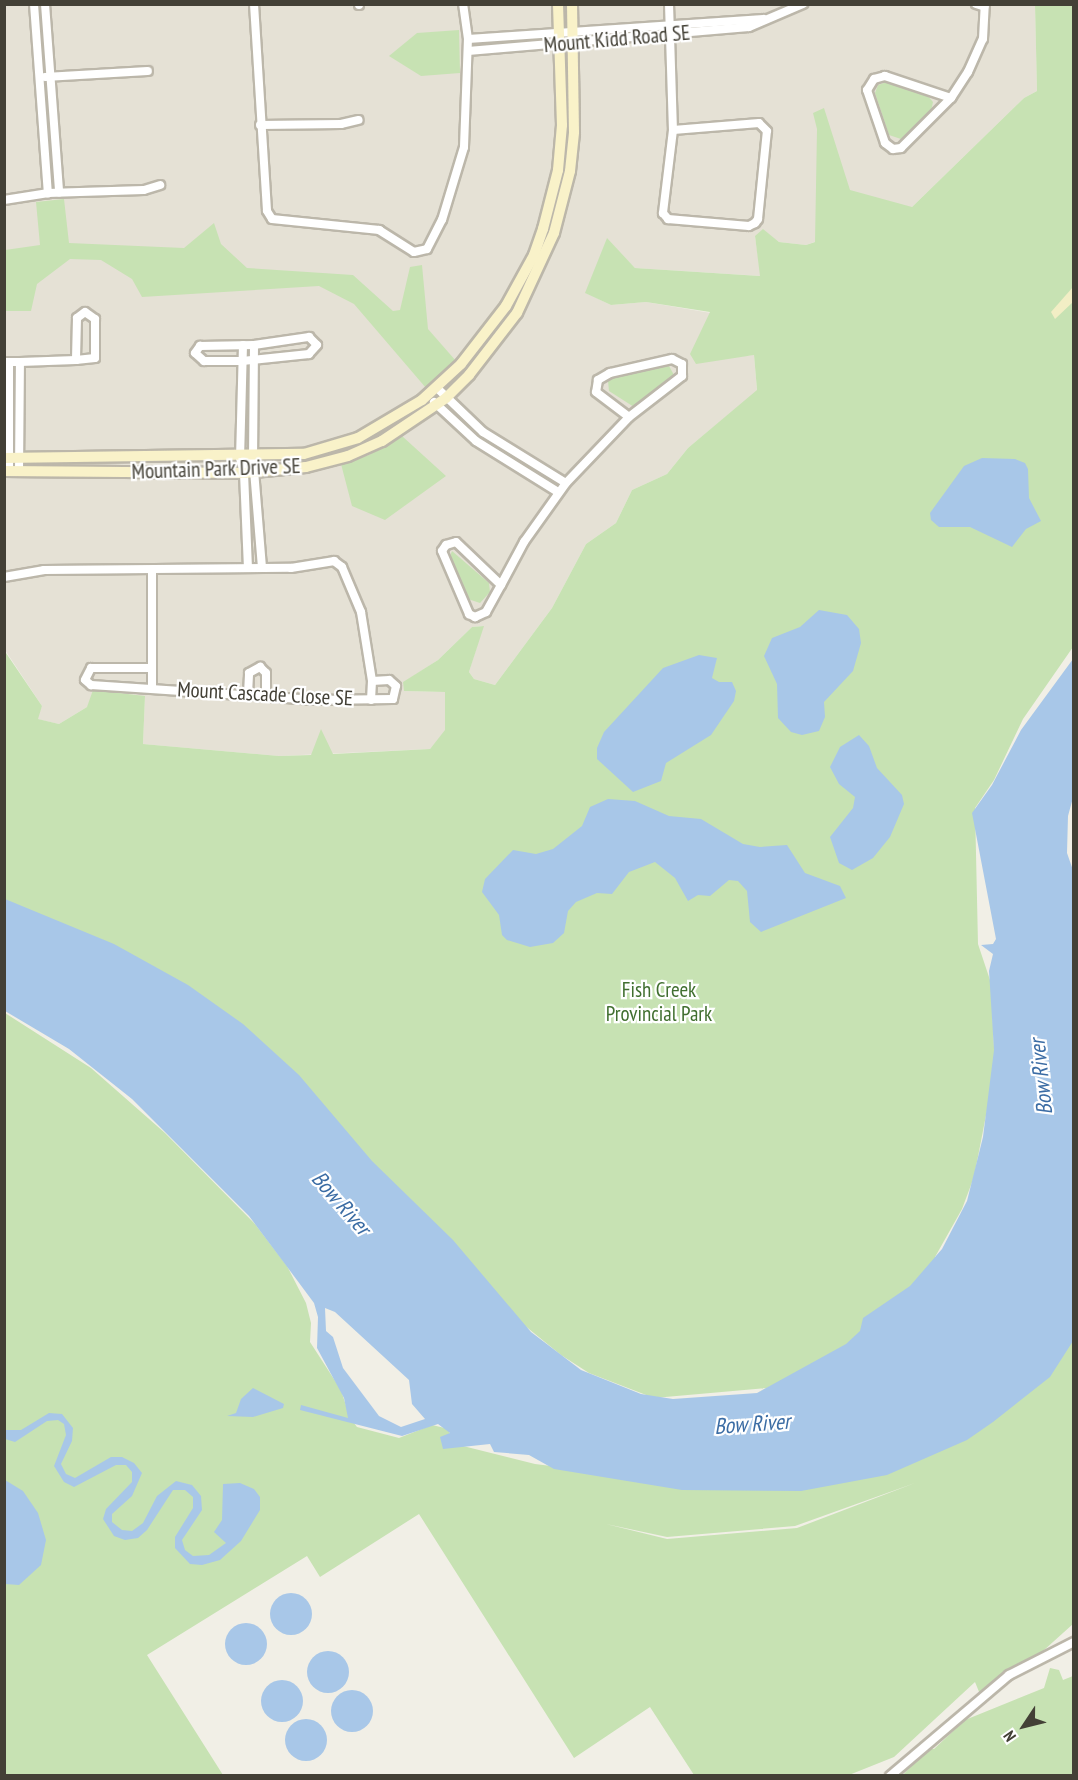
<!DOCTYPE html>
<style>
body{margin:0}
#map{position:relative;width:1078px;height:1780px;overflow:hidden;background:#f1efe6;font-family:"PT Sans Narrow",sans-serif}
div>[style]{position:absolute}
.residential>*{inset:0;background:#e5e1d5}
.green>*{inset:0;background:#c7e2b3}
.sand>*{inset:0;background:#f2eec5}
.water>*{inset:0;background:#a8c7e8}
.round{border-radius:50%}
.roads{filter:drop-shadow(2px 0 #bcb7aa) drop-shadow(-2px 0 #bcb7aa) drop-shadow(0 2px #bcb7aa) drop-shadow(0 -2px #bcb7aa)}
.street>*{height:8px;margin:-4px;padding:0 4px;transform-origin:4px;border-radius:4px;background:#fff}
.secondary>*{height:10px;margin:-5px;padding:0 5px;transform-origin:5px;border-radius:5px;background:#f9f2c9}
span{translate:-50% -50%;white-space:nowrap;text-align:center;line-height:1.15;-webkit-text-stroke:4.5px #fff;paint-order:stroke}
.street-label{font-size:21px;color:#434036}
.park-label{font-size:21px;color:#416f30}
.water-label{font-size:22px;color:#3b6ca4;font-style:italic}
.frame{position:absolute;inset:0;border:6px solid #434036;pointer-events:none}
.north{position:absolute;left:994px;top:1696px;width:60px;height:60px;-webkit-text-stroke:4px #fff;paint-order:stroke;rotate:235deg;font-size:16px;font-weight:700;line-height:24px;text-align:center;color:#434036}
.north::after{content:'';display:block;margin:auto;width:21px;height:27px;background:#434036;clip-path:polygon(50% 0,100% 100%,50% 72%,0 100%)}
</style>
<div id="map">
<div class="residential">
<div style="clip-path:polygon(4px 5px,1035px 5px,1037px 91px,1024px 98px,912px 207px,806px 245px,779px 242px,763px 230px,755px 237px,761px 276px,635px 268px,607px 239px,586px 293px,611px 305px,646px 302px,711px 313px,692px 356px,695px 361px,754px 355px,757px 391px,688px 448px,667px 474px,632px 490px,616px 523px,586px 544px,552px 608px,495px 685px,474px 679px,469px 672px,483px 626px,472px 627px,438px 660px,404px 682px,404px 691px,445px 692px,446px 730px,430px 749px,279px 756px,143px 744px,145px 696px,87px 707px,59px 724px,37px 719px,42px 706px,5px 650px)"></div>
</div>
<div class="green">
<div style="clip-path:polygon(1035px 5px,1073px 5px,1073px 647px,1023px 719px,994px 780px,975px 808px,978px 944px,991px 983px,995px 1069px,974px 1177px,962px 1209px,935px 1257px,985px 1278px,757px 1393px,766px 1388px,654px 1398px,589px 1373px,561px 1355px,5px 904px,4px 650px,42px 706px,38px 719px,59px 724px,87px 707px,93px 690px,145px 696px,143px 744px,279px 756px,311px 755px,321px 729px,333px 754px,430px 749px,445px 730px,445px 692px,404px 691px,403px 682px,438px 660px,472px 627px,484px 626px,469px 672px,474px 679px,495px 685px,552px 608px,586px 544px,616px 523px,632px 490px,667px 474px,688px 448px,757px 390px,754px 355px,696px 364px,690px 354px,710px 312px,646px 302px,611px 305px,585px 293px,607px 238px,635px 268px,760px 276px,755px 236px,763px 229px,779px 242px,806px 245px,815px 242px,817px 129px,813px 113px,824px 108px,850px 190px,912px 207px,1024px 98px,1037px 91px)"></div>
<div style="clip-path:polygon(459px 30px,460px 73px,421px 76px,389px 56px,417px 33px)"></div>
<div style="clip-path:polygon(887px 82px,927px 95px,933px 102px,931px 111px,901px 139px,889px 135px,875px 93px,878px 85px)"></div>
<div style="clip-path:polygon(64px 199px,69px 243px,184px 248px,214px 223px,221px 244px,247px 268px,353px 275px,393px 311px,400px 310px,410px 267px,422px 265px,428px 329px,456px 361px,426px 388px,354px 304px,319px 286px,142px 297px,132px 279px,101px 260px,70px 259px,37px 284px,31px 311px,5px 311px,5px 250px,40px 245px,36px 202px)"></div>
<div style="clip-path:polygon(669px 366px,674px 375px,634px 407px,609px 391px,608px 381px,613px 377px)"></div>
<div style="clip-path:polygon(402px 436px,446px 476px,385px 520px,352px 506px,341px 464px,369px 455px)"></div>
<div style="clip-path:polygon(452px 551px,489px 583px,490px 592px,480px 603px,468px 599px,450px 556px)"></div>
<div style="clip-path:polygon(evenodd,5px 1013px,91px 1068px,165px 1133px,255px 1224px,287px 1266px,306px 1303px,311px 1323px,310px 1342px,341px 1390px,350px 1418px,357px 1427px,399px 1438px,432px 1425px,449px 1429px,451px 1443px,535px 1464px,599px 1472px,646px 1483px,1073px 1226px,1073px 1624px,984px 1704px,975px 1682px,894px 1757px,849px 1775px,694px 1775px,650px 1707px,574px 1758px,419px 1514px,320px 1577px,307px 1556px,147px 1655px,223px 1775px,5px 1775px,5px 1013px,915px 1483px,797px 1528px,667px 1539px,606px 1524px,667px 1537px,795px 1526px,915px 1483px)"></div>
<div style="clip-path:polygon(1050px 1668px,1059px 1670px,1063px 1680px,1073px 1676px,1073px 1775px,902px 1776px,927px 1749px,934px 1749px,965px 1720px,1044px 1688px)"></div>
</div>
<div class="sand">
<div style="clip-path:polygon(1073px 287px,1073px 302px,1055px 319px,1051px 312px)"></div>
</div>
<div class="water">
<div style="clip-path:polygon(982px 458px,1015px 459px,1025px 463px,1028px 469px,1029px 498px,1041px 521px,1026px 529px,1012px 547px,970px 527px,939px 527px,931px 520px,930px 513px,964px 466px)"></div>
<div style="clip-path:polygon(819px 610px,847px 615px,859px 629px,861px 643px,853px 671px,824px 702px,825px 717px,819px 731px,802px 735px,791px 732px,778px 718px,777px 684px,764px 656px,772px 638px,800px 627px)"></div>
<div style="clip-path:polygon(699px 655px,717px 658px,712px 678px,719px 682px,732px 682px,736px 691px,734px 701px,711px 735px,666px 763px,661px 781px,633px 792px,597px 759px,597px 748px,604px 732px,663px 668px)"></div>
<div style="clip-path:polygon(evenodd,1073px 659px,1074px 794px,1068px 816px,1067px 853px,1074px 873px,1073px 1341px,1050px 1377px,993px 1422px,967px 1440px,887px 1475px,801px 1491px,682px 1490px,554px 1469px,529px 1455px,494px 1452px,490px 1444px,443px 1449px,440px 1437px,450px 1433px,438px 1424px,402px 1436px,300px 1410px,301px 1405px,348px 1418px,344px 1398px,317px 1348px,318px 1317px,314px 1303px,285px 1264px,249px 1216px,132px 1099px,69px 1049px,5px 1011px,5px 899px,114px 944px,188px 985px,243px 1024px,299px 1075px,372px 1161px,453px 1240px,531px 1332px,581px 1370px,641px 1394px,673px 1399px,757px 1393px,846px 1344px,860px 1331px,863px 1318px,910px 1286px,942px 1249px,967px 1201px,983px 1137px,994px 1050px,989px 971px,993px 954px,981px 945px,993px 944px,996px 939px,972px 813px,992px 785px,1021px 730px,1073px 659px,325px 1308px,335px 1312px,409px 1380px,412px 1404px,425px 1419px,401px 1427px,379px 1416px,343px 1368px,333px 1337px,326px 1331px,325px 1308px)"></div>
<div style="clip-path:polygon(859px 735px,869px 746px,877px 768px,902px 795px,904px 804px,890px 837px,873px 858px,852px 870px,839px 863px,830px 837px,853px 808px,855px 797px,839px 784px,830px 767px,840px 747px)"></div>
<div style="clip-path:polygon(608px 799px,635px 801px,669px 816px,701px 819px,743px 844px,760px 847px,787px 845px,805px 873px,840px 886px,846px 898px,761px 932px,750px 922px,747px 891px,738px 881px,729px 880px,710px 896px,698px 895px,688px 901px,675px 878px,655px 862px,629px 872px,612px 894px,597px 893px,576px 902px,568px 911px,564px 933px,553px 943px,530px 947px,507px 940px,502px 935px,499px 915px,482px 892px,485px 879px,513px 850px,536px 854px,553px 849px,582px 826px,590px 807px)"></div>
<div style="clip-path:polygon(253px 1388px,284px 1404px,283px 1408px,253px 1417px,227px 1416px,236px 1413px,241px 1399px)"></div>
<div style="clip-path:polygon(49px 1413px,62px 1414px,73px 1428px,72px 1441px,61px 1464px,66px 1474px,75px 1478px,111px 1457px,122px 1457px,134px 1463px,142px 1473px,132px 1496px,112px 1514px,112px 1522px,122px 1530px,132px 1531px,143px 1523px,157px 1496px,176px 1481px,192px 1485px,201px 1496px,202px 1510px,182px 1540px,185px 1550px,193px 1556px,209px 1555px,226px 1543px,214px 1532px,222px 1520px,223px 1484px,240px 1483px,254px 1489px,260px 1497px,260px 1510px,241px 1541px,220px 1560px,202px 1565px,190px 1564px,175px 1548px,175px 1537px,193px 1508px,193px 1497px,185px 1490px,173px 1490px,147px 1530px,138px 1538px,125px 1540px,114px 1536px,103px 1519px,106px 1509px,132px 1482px,132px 1472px,126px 1465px,116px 1465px,74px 1487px,64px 1482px,54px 1466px,66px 1435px,64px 1424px,58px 1420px,47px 1421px,15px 1442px,5px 1439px,5px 1430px,21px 1430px)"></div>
<div style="clip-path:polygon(5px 1480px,23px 1491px,38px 1513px,46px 1540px,41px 1565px,19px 1585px,5px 1584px)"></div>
<div class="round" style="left:270px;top:1593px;width:42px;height:42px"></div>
<div class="round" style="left:225px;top:1623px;width:42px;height:42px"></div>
<div class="round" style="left:307px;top:1651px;width:42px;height:42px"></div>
<div class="round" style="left:261px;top:1680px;width:42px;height:42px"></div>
<div class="round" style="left:331px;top:1690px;width:42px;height:42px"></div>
<div class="round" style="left:285px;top:1719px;width:42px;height:42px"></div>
</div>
<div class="roads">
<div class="street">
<div style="left:34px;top:4px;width:190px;rotate:85.8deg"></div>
<div style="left:45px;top:4px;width:189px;rotate:85.7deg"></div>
<div style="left:254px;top:4px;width:207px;rotate:86.4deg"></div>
<div style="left:267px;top:211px;width:9px;rotate:58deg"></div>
<div style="left:272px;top:219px;width:108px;rotate:5.9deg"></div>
<div style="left:379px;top:230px;width:41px;rotate:32.2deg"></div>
<div style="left:414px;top:252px;width:13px;rotate:-13deg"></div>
<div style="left:427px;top:249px;width:33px;rotate:-63deg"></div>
<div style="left:442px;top:220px;width:76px;rotate:-73.2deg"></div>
<div style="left:464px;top:147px;width:108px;rotate:-87.9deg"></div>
<div style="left:468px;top:39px;width:35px;rotate:-98deg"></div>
<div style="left:669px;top:4px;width:126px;rotate:88.2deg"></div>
<div style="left:673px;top:130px;width:84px;rotate:96.9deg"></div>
<div style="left:663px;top:213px;width:8px;rotate:50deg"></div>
<div style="left:668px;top:219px;width:81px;rotate:4.9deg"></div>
<div style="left:749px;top:226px;width:7px;rotate:-27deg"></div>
<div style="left:755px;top:223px;width:5px;rotate:-53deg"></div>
<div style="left:758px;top:219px;width:88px;rotate:-84.2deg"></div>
<div style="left:767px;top:131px;width:11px;rotate:-135deg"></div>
<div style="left:759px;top:123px;width:86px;rotate:175.3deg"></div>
<div style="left:976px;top:4px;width:9px;rotate:18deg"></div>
<div style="left:359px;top:5px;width:1px;rotate:-90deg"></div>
<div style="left:468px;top:39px;width:296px;rotate:-3.9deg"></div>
<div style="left:468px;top:51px;width:282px;rotate:-4.9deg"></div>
<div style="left:749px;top:27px;width:59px;rotate:-23.1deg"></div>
<div style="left:45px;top:77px;width:103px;rotate:-3.3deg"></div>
<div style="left:951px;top:98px;width:70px;rotate:-161.6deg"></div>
<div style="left:885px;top:76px;width:11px;rotate:165deg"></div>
<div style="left:874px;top:79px;width:13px;rotate:122deg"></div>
<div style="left:867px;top:90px;width:56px;rotate:71.2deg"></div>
<div style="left:885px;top:143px;width:10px;rotate:37deg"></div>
<div style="left:893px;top:149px;width:8px;rotate:-7deg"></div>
<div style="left:901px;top:148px;width:71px;rotate:-45deg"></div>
<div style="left:951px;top:98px;width:31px;rotate:-57deg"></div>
<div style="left:968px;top:72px;width:36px;rotate:-66deg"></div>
<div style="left:983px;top:39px;width:35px;rotate:-87deg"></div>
<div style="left:260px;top:125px;width:81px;rotate:-0.7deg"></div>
<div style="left:341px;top:124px;width:18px;rotate:-13deg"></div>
<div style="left:4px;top:200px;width:45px;rotate:-9deg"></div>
<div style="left:48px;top:193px;width:96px;rotate:-1.8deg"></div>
<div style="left:144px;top:190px;width:17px;rotate:-17deg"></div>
<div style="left:309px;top:337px;width:11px;rotate:45deg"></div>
<div style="left:317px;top:345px;width:12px;rotate:132deg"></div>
<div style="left:309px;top:354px;width:67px;rotate:174deg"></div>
<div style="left:242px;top:361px;width:38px;rotate:180deg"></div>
<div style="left:204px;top:361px;width:12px;rotate:-138deg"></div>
<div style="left:195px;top:353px;width:9px;rotate:-54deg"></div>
<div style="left:200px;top:346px;width:54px;rotate:-1.1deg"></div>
<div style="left:254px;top:345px;width:56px;rotate:-8.3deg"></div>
<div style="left:243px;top:345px;width:113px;rotate:91.5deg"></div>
<div style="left:240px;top:458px;width:16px;rotate:75deg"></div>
<div style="left:244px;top:473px;width:95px;rotate:87.6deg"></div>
<div style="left:254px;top:345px;width:113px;rotate:90.5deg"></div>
<div style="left:253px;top:458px;width:110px;rotate:85.3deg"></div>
<div style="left:4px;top:362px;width:16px"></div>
<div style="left:20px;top:362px;width:56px;rotate:-2deg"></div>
<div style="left:76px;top:360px;width:19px;rotate:-6deg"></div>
<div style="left:95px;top:358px;width:39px;rotate:-90deg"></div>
<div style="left:95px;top:319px;width:12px;rotate:-145deg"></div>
<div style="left:85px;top:312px;width:10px;rotate:143deg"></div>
<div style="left:77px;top:318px;width:42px;rotate:91.4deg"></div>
<div style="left:9px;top:362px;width:109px;rotate:90deg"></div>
<div style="left:436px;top:387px;width:65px;rotate:43.8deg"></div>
<div style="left:483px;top:432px;width:97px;rotate:31.6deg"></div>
<div style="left:434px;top:402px;width:57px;rotate:42.9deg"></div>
<div style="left:476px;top:441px;width:97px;rotate:31.9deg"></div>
<div style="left:19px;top:471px;width:109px;rotate:-89.5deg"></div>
<div style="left:4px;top:577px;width:41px;rotate:-9.9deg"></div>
<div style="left:44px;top:570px;width:247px;rotate:-0.5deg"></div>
<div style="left:291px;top:568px;width:44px;rotate:-9.2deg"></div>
<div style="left:334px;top:561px;width:10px;rotate:37deg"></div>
<div style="left:342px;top:567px;width:49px;rotate:67.1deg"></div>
<div style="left:361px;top:612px;width:70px;rotate:80.9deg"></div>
<div style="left:372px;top:681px;width:19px;rotate:93deg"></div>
<div style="left:501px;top:585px;width:62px;rotate:-136.3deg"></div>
<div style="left:456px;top:542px;width:10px;rotate:163deg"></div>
<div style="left:446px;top:545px;width:7px;rotate:124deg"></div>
<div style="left:442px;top:551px;width:69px;rotate:66.8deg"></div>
<div style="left:469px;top:614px;width:7px;rotate:27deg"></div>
<div style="left:475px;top:617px;width:12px;rotate:-24deg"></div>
<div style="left:486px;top:612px;width:31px;rotate:-61deg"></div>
<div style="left:501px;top:585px;width:49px;rotate:-61.9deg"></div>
<div style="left:524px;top:542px;width:72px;rotate:-54.6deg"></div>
<div style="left:566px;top:483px;width:91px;rotate:-46.3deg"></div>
<div style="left:629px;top:417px;width:67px;rotate:-37.7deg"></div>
<div style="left:682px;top:376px;width:12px;rotate:-90deg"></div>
<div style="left:682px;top:364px;width:11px;rotate:-153deg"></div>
<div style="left:672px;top:359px;width:64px;rotate:167.3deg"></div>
<div style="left:610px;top:373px;width:14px;rotate:150deg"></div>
<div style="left:598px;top:380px;width:12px;rotate:99deg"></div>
<div style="left:596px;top:392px;width:41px;rotate:37.1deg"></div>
<div style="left:152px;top:668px;width:61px;rotate:180deg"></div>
<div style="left:91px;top:668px;width:13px;rotate:117deg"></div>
<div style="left:85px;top:680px;width:8px;rotate:40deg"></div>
<div style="left:91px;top:685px;width:225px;rotate:3.8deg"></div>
<div style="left:315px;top:700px;width:78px;rotate:-0.7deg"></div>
<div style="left:393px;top:699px;width:13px;rotate:-77deg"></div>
<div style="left:396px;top:686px;width:9px;rotate:-139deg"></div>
<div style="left:389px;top:680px;width:17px;rotate:177deg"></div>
<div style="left:152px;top:687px;width:117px;rotate:-90deg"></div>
<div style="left:248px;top:694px;width:21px;rotate:-87deg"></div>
<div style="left:249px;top:673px;width:13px;rotate:-29deg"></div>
<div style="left:260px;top:667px;width:8px;rotate:45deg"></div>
<div style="left:266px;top:673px;width:22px;rotate:90deg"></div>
<div style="left:890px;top:1776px;width:156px;rotate:-40.3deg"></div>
<div style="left:1009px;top:1675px;width:73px;rotate:-26.9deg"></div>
</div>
<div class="secondary">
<div style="left:4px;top:458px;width:300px;rotate:-0.8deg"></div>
<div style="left:304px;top:454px;width:56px;rotate:-16.5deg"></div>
<div style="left:358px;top:438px;width:74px;rotate:-30.7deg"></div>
<div style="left:422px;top:400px;width:53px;rotate:-42.7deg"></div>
<div style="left:461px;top:364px;width:73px;rotate:-52.2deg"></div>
<div style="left:506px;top:306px;width:58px;rotate:-61.2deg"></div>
<div style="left:534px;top:255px;width:28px;rotate:-71deg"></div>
<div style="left:543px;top:229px;width:61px;rotate:-75.7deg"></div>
<div style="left:558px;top:170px;width:45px;rotate:-84.9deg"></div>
<div style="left:562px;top:125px;width:121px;rotate:-91.9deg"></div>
<div style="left:4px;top:471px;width:240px;rotate:0.5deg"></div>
<div style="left:244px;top:473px;width:62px;rotate:-5.5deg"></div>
<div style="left:306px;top:467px;width:43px;rotate:-14.7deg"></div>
<div style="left:348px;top:456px;width:37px;rotate:-24deg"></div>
<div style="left:382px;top:441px;width:77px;rotate:-33.9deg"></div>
<div style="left:446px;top:398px;width:33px;rotate:-45deg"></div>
<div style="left:469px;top:375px;width:78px;rotate:-52.3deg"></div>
<div style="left:517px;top:313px;width:88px;rotate:-65.2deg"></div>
<div style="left:554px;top:233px;width:64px;rotate:-75.5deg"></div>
<div style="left:570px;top:171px;width:39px;rotate:-84deg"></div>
<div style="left:574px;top:132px;width:128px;rotate:-90.9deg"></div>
</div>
</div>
<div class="street-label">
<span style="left:617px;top:39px;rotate:-5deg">Mount Kidd Road SE</span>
<span style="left:216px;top:469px;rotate:-2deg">Mountain Park Drive SE</span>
<span style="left:265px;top:694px;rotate:3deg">Mount Cascade Close SE</span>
</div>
<div class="park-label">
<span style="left:659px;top:1002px">Fish Creek<br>Provincial Park</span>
</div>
<div class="water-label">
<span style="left:1041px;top:1077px;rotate:-96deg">Bow River</span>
<span style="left:341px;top:1203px;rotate:49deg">Bow River</span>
<span style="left:752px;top:1424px;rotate:-4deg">Bow River</span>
</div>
<div class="frame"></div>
<div class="north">N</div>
</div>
